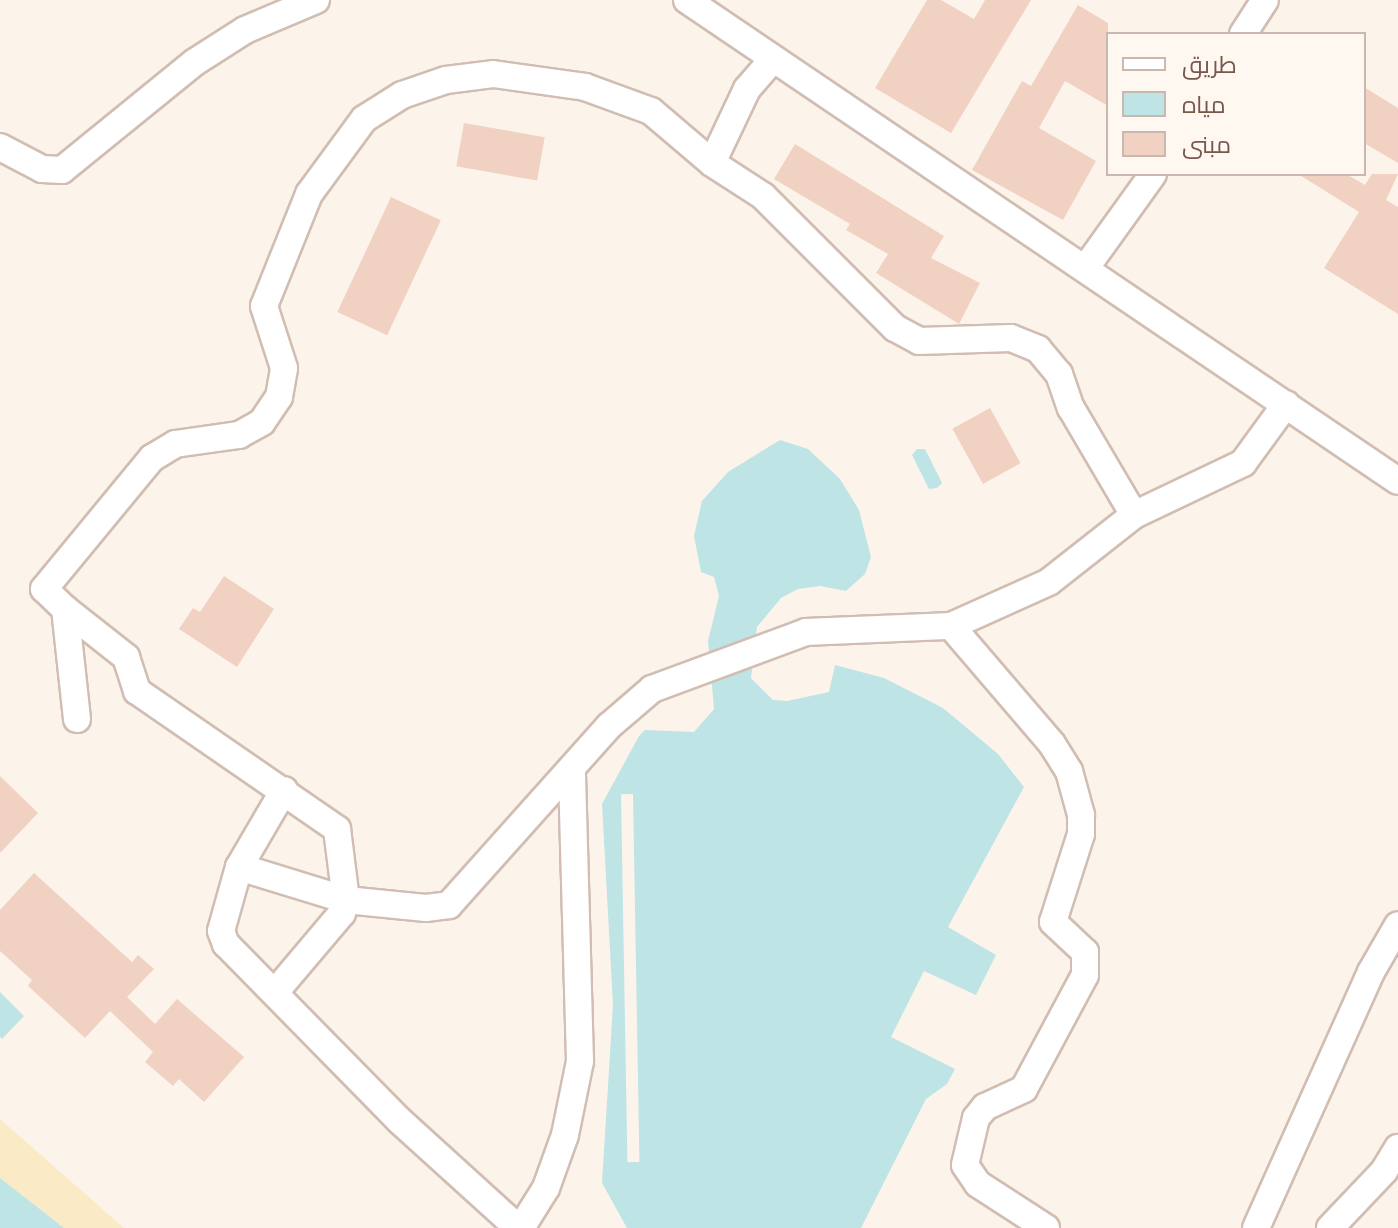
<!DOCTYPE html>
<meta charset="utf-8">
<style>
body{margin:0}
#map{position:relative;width:1398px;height:1228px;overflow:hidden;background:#fcf4ea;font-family:"Archivo Narrow",Cairo,sans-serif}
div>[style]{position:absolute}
.sand>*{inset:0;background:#faeac6}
.water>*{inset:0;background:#bee4e6}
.pier>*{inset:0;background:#fcf4ea;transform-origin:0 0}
.building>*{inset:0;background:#f1d1c2;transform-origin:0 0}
.roads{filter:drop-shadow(2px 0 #d1bdb2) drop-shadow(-2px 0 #d1bdb2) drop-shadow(0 2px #d1bdb2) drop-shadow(0 -2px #d1bdb2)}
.minor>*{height:26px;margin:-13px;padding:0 13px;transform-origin:13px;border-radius:13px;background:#fff}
span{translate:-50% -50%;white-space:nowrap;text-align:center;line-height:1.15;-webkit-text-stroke:6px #fff8f1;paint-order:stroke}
.legend{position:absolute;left:1106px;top:32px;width:260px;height:144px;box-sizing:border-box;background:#fff8f1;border:2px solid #c9b8af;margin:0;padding:10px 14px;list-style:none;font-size:24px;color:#77584d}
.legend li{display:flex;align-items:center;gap:16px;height:40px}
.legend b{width:40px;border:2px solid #c9b8af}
</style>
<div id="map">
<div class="sand">
<div style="clip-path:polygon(0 1119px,124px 1228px,64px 1228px,0 1178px)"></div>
</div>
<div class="water">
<div style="clip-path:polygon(780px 440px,808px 449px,840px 479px,859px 510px,871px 557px,865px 574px,846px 591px,820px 586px,798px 589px,781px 598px,757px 627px,751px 678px,773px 700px,787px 701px,829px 692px,835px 665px,884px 678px,943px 708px,998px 754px,1024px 787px,948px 927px,996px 955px,976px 995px,924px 971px,891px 1037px,955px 1069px,947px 1084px,926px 1099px,861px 1228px,627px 1228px,602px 1183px,613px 1005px,602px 804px,639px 736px,645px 730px,694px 732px,714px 709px,708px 641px,719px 596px,714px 577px,701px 572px,694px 536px,702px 501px,728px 472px)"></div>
<div style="clip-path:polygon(917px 449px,925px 449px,942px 483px,937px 488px,929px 489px,912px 455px)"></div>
<div style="clip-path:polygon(0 992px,24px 1016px,2px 1039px,0 1037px)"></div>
<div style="clip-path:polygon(0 1178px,41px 1210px,64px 1228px,0 1228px)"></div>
</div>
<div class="pier">
<div style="left:633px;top:794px;width:368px;height:12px;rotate:89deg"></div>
</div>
<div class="building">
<div style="clip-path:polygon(927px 0,941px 0,974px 19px,985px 0,1031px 0,951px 133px,875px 88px)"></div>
<div style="clip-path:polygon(1078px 5px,1108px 23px,1108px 106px,1065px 81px,1039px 128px,1096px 161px,1063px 220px,972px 170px,1022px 81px,1031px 86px)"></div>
<div style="clip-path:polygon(1364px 87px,1398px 108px,1398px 163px,1364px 143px)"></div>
<div style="left:464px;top:123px;width:82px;height:44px;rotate:10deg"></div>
<div style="clip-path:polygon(795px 144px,944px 236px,931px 258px,980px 283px,959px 324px,876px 273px,888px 254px,846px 230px,850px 224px,774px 179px)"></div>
<div style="clip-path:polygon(1298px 174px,1346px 174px,1365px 185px,1372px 174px,1398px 174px,1386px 200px,1398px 207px,1398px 314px,1324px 268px,1359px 212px)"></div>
<div style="left:391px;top:197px;width:55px;height:127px;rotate:25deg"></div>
<div style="left:990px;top:408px;width:63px;height:43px;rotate:61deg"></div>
<div style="clip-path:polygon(224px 576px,274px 609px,237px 667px,179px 629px,193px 608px,200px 612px)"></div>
<div style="clip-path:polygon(0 776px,38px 813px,0 853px)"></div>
<div style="clip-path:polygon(34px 873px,132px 962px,138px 955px,154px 969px,127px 997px,155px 1024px,177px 999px,244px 1057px,204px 1102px,179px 1079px,173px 1086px,145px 1062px,153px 1052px,110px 1011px,85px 1038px,28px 986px,32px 980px,0 951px,0 910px)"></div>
</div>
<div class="roads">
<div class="minor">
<div style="left:687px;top:0;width:858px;rotate:34.08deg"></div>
<div style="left:1243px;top:34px;width:40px;rotate:-57.1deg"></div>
<div style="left:0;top:147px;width:47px;rotate:27.6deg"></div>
<div style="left:42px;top:169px;width:20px;rotate:3deg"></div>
<div style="left:62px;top:170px;width:171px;rotate:-39.1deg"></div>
<div style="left:195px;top:62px;width:59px;rotate:-32.6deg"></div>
<div style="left:245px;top:30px;width:77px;rotate:-22.9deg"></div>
<div style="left:712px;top:163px;width:82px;rotate:-64.7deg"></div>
<div style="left:747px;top:89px;width:40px;rotate:-49deg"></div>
<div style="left:1087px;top:266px;width:113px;rotate:-54.3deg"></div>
<div style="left:1134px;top:515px;width:121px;rotate:-25.5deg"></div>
<div style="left:1243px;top:463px;width:73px;rotate:-53.9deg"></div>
<div style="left:65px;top:609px;width:78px;rotate:38.2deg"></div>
<div style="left:126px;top:657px;width:36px;rotate:72deg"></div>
<div style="left:137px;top:691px;width:243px;rotate:34.6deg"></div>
<div style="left:337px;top:829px;width:72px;rotate:82.8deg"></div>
<div style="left:346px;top:900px;width:14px;rotate:107deg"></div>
<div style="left:342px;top:913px;width:101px;rotate:130.2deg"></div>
<div style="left:77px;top:719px;width:111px;rotate:-96.2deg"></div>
<div style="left:65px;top:609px;width:29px;rotate:-136deg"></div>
<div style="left:44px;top:589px;width:170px;rotate:-50.5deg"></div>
<div style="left:152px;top:458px;width:27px;rotate:-31deg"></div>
<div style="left:175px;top:444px;width:65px;rotate:-8deg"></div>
<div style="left:239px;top:435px;width:26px;rotate:-29deg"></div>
<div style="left:262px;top:422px;width:30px;rotate:-56deg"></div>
<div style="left:279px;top:397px;width:29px;rotate:-80deg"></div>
<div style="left:284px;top:368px;width:65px;rotate:-107.9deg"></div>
<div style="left:264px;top:306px;width:121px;rotate:-68.1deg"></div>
<div style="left:309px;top:194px;width:93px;rotate:-53.7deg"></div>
<div style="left:364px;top:119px;width:45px;rotate:-32.3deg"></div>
<div style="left:402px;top:95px;width:46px;rotate:-18.8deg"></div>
<div style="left:446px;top:80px;width:47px;rotate:-7.3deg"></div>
<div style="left:493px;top:74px;width:93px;rotate:8deg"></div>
<div style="left:585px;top:87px;width:70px;rotate:20deg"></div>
<div style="left:651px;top:111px;width:80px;rotate:40.4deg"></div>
<div style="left:712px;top:163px;width:61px;rotate:32.9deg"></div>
<div style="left:763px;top:196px;width:187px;rotate:45deg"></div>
<div style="left:895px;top:328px;width:27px;rotate:28deg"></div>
<div style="left:919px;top:341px;width:92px;rotate:-1.9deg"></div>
<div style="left:1011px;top:338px;width:29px;rotate:22deg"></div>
<div style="left:1038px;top:349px;width:33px;rotate:50deg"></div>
<div style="left:1059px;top:374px;width:36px;rotate:71deg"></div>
<div style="left:1071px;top:408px;width:124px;rotate:59.5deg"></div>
<div style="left:1134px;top:515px;width:108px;rotate:141.8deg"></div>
<div style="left:1049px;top:582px;width:107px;rotate:155.8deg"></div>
<div style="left:951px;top:626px;width:155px;rotate:49.4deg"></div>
<div style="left:1052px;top:744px;width:32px;rotate:58deg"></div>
<div style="left:1069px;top:771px;width:46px;rotate:74.7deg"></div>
<div style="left:1081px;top:815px;width:19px;rotate:90deg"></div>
<div style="left:1081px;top:834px;width:92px;rotate:107.7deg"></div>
<div style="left:1053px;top:922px;width:44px;rotate:43.2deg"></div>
<div style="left:1085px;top:952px;width:23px;rotate:90deg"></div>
<div style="left:1085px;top:975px;width:129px;rotate:118.2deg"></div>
<div style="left:1024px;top:1089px;width:43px;rotate:155.2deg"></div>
<div style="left:985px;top:1107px;width:14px;rotate:129deg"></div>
<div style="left:976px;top:1118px;width:48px;rotate:103.2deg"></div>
<div style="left:965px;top:1165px;width:23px;rotate:56deg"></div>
<div style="left:978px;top:1184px;width:81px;rotate:32.9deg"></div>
<div style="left:284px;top:790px;width:89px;rotate:120.3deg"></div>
<div style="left:239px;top:867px;width:66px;rotate:105.7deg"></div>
<div style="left:221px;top:931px;width:14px;rotate:69deg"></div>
<div style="left:226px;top:944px;width:248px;rotate:45.5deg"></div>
<div style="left:400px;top:1121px;width:159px;rotate:42.2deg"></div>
<div style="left:239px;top:867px;width:112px;rotate:17.1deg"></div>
<div style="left:346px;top:900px;width:80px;rotate:5.7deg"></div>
<div style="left:426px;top:908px;width:23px;rotate:-7deg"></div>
<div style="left:449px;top:905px;width:240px;rotate:-48.2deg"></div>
<div style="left:609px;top:726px;width:57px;rotate:-40.7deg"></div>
<div style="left:652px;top:689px;width:164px;rotate:-20.3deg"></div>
<div style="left:806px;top:632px;width:145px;rotate:-2.4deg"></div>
<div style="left:521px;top:1228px;width:47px;rotate:-58deg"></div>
<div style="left:546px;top:1188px;width:56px;rotate:-70.3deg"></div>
<div style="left:565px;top:1135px;width:76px;rotate:-78.5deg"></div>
<div style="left:580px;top:1061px;width:291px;rotate:-91.6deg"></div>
<div style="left:1256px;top:1228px;width:281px;rotate:-65.8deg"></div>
<div style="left:1371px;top:972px;width:54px;rotate:-60.1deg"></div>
<div style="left:1330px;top:1228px;width:79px;rotate:-46.5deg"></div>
<div style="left:1384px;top:1171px;width:27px;rotate:-59deg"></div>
</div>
</div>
<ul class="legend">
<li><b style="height:10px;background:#fff"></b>طريق</li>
<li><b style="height:22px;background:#bee4e6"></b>مياه</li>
<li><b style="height:22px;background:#f1d1c2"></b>مبنى</li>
</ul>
</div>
